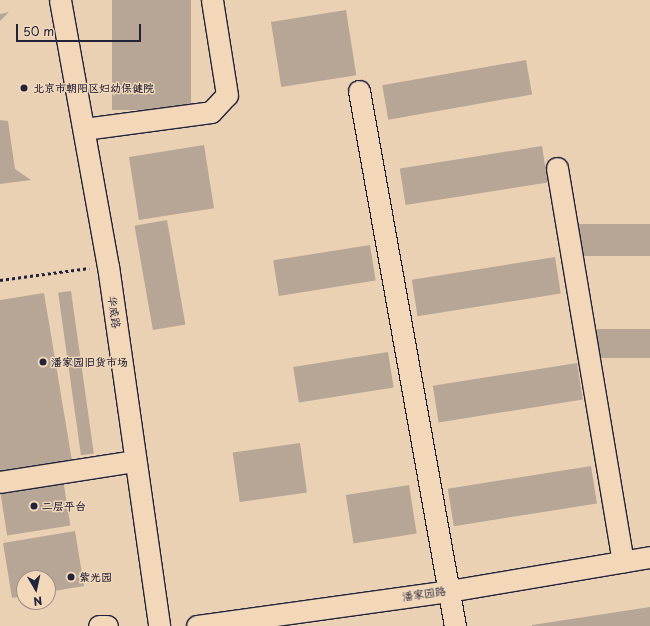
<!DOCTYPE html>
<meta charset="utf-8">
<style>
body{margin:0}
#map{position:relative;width:650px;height:626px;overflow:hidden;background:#ead1b4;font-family:"Playpen Sans","LXGW WenKai TC",sans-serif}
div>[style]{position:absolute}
.building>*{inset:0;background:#b7a696;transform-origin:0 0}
.path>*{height:2.5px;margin-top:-1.25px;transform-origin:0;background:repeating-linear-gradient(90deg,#22223b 0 3px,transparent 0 6px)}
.roads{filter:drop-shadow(1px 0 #22223b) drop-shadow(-1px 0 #22223b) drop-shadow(0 1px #22223b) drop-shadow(0 -1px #22223b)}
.minor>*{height:21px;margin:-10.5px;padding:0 10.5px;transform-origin:10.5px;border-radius:10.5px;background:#f2d8b9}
.dots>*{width:11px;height:11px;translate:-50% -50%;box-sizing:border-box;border:2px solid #f2d8b9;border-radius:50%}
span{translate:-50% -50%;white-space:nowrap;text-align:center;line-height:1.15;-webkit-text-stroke:3px #f2d8b9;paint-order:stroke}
.poi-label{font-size:11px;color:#22223b;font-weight:700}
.left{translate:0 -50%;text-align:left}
.street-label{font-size:11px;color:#22223b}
.north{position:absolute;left:16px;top:570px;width:40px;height:40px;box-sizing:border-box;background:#f2d8b9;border:1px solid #9f8f87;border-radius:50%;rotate:171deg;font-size:11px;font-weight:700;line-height:16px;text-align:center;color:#22223b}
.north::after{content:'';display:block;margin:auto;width:14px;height:18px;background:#22223b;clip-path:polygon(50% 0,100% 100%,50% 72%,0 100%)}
.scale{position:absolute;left:16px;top:24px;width:125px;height:18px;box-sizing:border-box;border:2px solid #22223b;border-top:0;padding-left:5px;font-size:12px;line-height:14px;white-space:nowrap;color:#22223b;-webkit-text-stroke:3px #f2d8b9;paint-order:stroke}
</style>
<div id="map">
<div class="building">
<div style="left:112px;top:0;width:79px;height:110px"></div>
<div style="left:346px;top:10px;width:66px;height:76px;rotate:81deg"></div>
<div style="clip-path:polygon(9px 12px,0 21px,0 14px)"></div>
<div style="left:526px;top:60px;width:35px;height:146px;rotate:80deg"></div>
<div style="clip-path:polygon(0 120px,8px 121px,15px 169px,31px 180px,0 184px)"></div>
<div style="left:204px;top:145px;width:64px;height:76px;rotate:81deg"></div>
<div style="left:542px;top:146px;width:37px;height:144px;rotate:81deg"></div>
<div style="left:167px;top:220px;width:106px;height:33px;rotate:80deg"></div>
<div style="left:650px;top:224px;width:32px;height:73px;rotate:90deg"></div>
<div style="left:370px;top:245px;width:36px;height:98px;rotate:81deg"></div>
<div style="left:555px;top:257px;width:37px;height:145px;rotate:81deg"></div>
<div style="left:71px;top:291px;width:164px;height:13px;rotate:82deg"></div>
<div style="clip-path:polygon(44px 293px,72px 461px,0 472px,0 300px)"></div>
<div style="left:650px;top:329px;width:29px;height:53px;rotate:90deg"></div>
<div style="left:388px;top:352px;width:36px;height:96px;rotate:81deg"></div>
<div style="left:577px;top:363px;width:37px;height:146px;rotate:81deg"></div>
<div style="left:300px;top:443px;width:50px;height:68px;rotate:82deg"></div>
<div style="left:591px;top:466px;width:38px;height:145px;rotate:81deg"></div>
<div style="left:63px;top:479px;width:47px;height:64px;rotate:81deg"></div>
<div style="left:409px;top:485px;width:49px;height:64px;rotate:81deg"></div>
<div style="clip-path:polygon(75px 531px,84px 586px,48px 592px,48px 578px,24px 578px,24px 596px,12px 598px,3px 543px)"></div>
<div style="clip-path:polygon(650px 607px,650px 626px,532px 626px,532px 625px)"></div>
</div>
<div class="path">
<div style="left:0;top:280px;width:90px;rotate:-7.7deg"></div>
</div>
<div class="roads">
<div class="minor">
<div style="left:60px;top:0;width:270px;rotate:79.8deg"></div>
<div style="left:108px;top:266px;width:364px;rotate:81.9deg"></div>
<div style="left:359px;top:91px;width:544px;rotate:79.83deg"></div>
<div style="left:84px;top:129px;width:128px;rotate:-7.6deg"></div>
<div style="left:211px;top:112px;width:23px;rotate:-47deg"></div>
<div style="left:227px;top:95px;width:96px;rotate:-99deg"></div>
<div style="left:557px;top:168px;width:399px;rotate:80.5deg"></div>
<div style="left:0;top:482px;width:136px;rotate:-8.9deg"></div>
<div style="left:99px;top:626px;width:8px"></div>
<div style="left:197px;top:626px;width:254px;rotate:-7.9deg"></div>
<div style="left:449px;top:591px;width:204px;rotate:-9.6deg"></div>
</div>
</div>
<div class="dots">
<div style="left:24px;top:88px;background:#22223b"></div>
<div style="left:43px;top:362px;background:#22223b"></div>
<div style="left:34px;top:506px;background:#22223b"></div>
<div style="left:71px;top:577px;background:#22223b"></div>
</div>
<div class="poi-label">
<span class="left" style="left:33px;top:88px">北京市朝阳区妇幼保健院</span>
<span class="left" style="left:51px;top:362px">潘家园旧货市场</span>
<span class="left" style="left:42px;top:506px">二层平台</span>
<span class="left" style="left:79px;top:577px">紫光园</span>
</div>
<div class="street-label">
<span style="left:114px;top:312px;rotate:82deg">华威路</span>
<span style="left:424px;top:594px;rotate:-8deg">潘家园路</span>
</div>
<div class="north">N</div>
<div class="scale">50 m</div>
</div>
